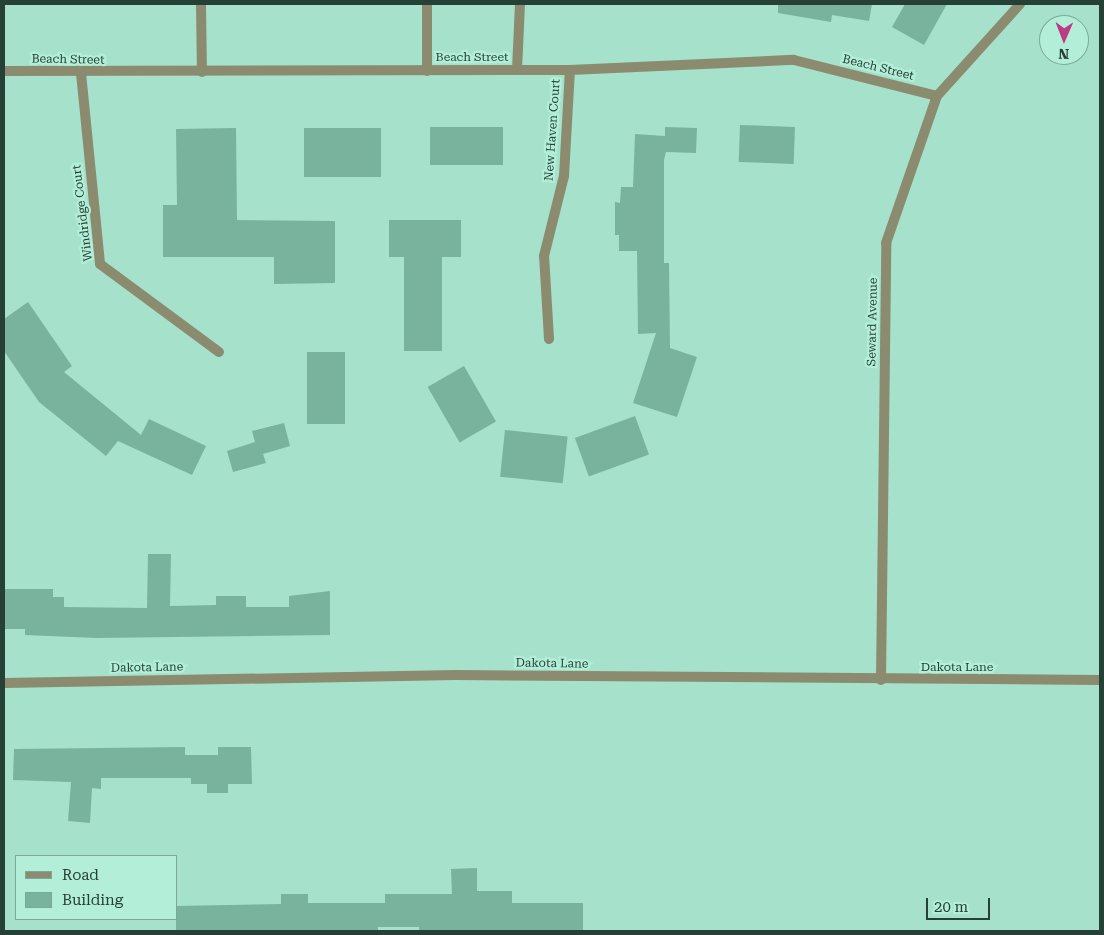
<!DOCTYPE html>
<style>
body{margin:0}
#map{position:relative;width:1104px;height:935px;overflow:hidden;background:#a6e1cb;font-family:"Roboto Serif",serif}
div>[style]{position:absolute}
.building>*{inset:0;background:#79b39d;transform-origin:0 0}
.lane>*{height:10px;margin:-5px;padding:0 5px;transform-origin:5px;border-radius:5px;background:#8a8b6f}
.street>*{height:10px;margin:-5px;padding:0 5px;transform-origin:5px;border-radius:5px;background:#8a8b6f}
span{translate:-50% -50%;white-space:nowrap;text-align:center;line-height:1.15;-webkit-text-stroke:4.5px #b3efd8;paint-order:stroke}
.street-label{font-size:12px;color:#274037}
.frame{position:absolute;inset:0;border:5px solid #274037;pointer-events:none}
.legend{position:absolute;left:15px;top:855px;width:162px;height:65px;box-sizing:border-box;background:#b3efd8;border:1px solid #7ba998;margin:0;padding:6px 9px;list-style:none;font-size:15px;color:#274037}
.legend li{display:flex;align-items:center;gap:10px;height:25px}
.legend b{width:25px;border:1px solid #7ba998}
.north{position:absolute;left:1039px;top:15px;width:50px;height:50px;box-sizing:border-box;background:#b3efd8;border:1px solid #7ba998;border-radius:50%;rotate:181deg;font-size:14px;font-weight:700;line-height:20px;text-align:center;color:#274037}
.north::after{content:'';display:block;margin:auto;width:18px;height:22px;background:#bc3b85;clip-path:polygon(50% 0,100% 100%,50% 72%,0 100%)}
.scale{position:absolute;left:926px;top:898px;width:64px;height:22px;box-sizing:border-box;border:2px solid #274037;border-top:0;padding-left:6px;font-size:15px;line-height:18px;white-space:nowrap;color:#274037;-webkit-text-stroke:4px #b3efd8;paint-order:stroke}
</style>
<div id="map">
<div class="building">
<div style="clip-path:polygon(778px 4px,872px 4px,869px 21px,832px 15px,831px 22px,778px 13px)"></div>
<div style="clip-path:polygon(905px 4px,947px 4px,924px 45px,892px 27px)"></div>
<div style="left:740px;top:125px;width:55px;height:37px;rotate:2deg"></div>
<div style="left:430px;top:127px;width:73px;height:38px"></div>
<div style="clip-path:polygon(665px 127px,697px 128px,696px 153px,666px 152px,664px 160px,664px 263px,669px 263px,670px 348px,697px 357px,677px 417px,633px 403px,656px 333px,638px 334px,637px 251px,619px 251px,619px 235px,615px 235px,615px 202px,620px 203px,621px 187px,633px 187px,635px 134px,665px 136px)"></div>
<div style="clip-path:polygon(236px 128px,237px 220px,335px 221px,335px 283px,274px 284px,274px 257px,163px 257px,163px 205px,177px 205px,176px 129px)"></div>
<div style="left:304px;top:128px;width:77px;height:49px"></div>
<div style="clip-path:polygon(389px 220px,461px 220px,461px 257px,442px 257px,442px 351px,404px 351px,404px 257px,389px 257px)"></div>
<div style="clip-path:polygon(28px 302px,72px 366px,64px 372px,141px 435px,149px 419px,206px 446px,192px 475px,118px 441px,106px 456px,39px 402px,4px 351px,4px 319px)"></div>
<div style="left:307px;top:352px;width:38px;height:72px"></div>
<div style="left:464px;top:366px;width:64px;height:42px;rotate:60deg"></div>
<div style="left:635px;top:416px;width:41px;height:64px;rotate:70deg"></div>
<div style="clip-path:polygon(284px 423px,290px 446px,263px 454px,266px 463px,233px 472px,227px 451px,255px 442px,252px 431px)"></div>
<div style="left:505px;top:430px;width:63px;height:47px;rotate:6deg"></div>
<div style="clip-path:polygon(148px 554px,171px 554px,170px 606px,216px 605px,216px 596px,246px 596px,246px 607px,289px 607px,289px 596px,330px 591px,330px 635px,96px 638px,25px 635px,25px 629px,4px 629px,4px 589px,53px 589px,53px 597px,64px 597px,64px 607px,147px 608px)"></div>
<div style="clip-path:polygon(185px 747px,185px 755px,218px 755px,218px 747px,251px 747px,252px 784px,228px 784px,228px 793px,207px 793px,207px 784px,191px 784px,191px 778px,101px 778px,101px 789px,92px 788px,90px 823px,68px 821px,71px 782px,13px 780px,14px 749px)"></div>
<div style="clip-path:polygon(477px 868px,477px 891px,512px 891px,512px 903px,583px 903px,583px 931px,419px 931px,419px 927px,378px 927px,378px 931px,176px 931px,176px 906px,281px 904px,281px 894px,308px 894px,308px 903px,385px 903px,385px 894px,452px 894px,451px 869px)"></div>
</div>
<div class="lane">
<div style="left:201px;top:4px;width:68px;rotate:89.2deg"></div>
<div style="left:517px;top:70px;width:66px;rotate:-87.4deg"></div>
<div style="left:427px;top:71px;width:67px;rotate:-90deg"></div>
</div>
<div class="street">
<div style="left:4px;top:71px;width:566px;rotate:-0.1deg"></div>
<div style="left:570px;top:70px;width:224px;rotate:-2.6deg"></div>
<div style="left:794px;top:60px;width:147px;rotate:14.1deg"></div>
<div style="left:81px;top:73px;width:192px;rotate:84.3deg"></div>
<div style="left:100px;top:264px;width:148px;rotate:36.5deg"></div>
<div style="left:549px;top:339px;width:83px;rotate:-93.4deg"></div>
<div style="left:544px;top:256px;width:82px;rotate:-76deg"></div>
<div style="left:564px;top:176px;width:106px;rotate:-86.8deg"></div>
<div style="left:881px;top:680px;width:437px;rotate:-89.3deg"></div>
<div style="left:886px;top:243px;width:156px;rotate:-70.9deg"></div>
<div style="left:937px;top:96px;width:124px;rotate:-47.9deg"></div>
<div style="left:4px;top:683px;width:452px;rotate:-1deg"></div>
<div style="left:456px;top:675px;width:644px;rotate:0.44deg"></div>
</div>
<div class="street-label">
<span style="left:472px;top:58px">Beach Street</span>
<span style="left:68px;top:60px;rotate:1deg">Beach Street</span>
<span style="left:878px;top:68px;rotate:14deg">Beach Street</span>
<span style="left:553px;top:130px;rotate:-86deg">New Haven Court</span>
<span style="left:83px;top:213px;rotate:-97deg">Windridge Court</span>
<span style="left:873px;top:322px;rotate:-89deg">Seward Avenue</span>
<span style="left:552px;top:664px;rotate:1deg">Dakota Lane</span>
<span style="left:147px;top:668px;rotate:-1deg">Dakota Lane</span>
<span style="left:957px;top:668px">Dakota Lane</span>
</div>
<div class="frame"></div>
<ul class="legend">
<li><b style="height:6px;background:#8a8b6f"></b>Road</li>
<li><b style="height:14px;background:#79b39d"></b>Building</li>
</ul>
<div class="north">N</div>
<div class="scale">20 m</div>
</div>
